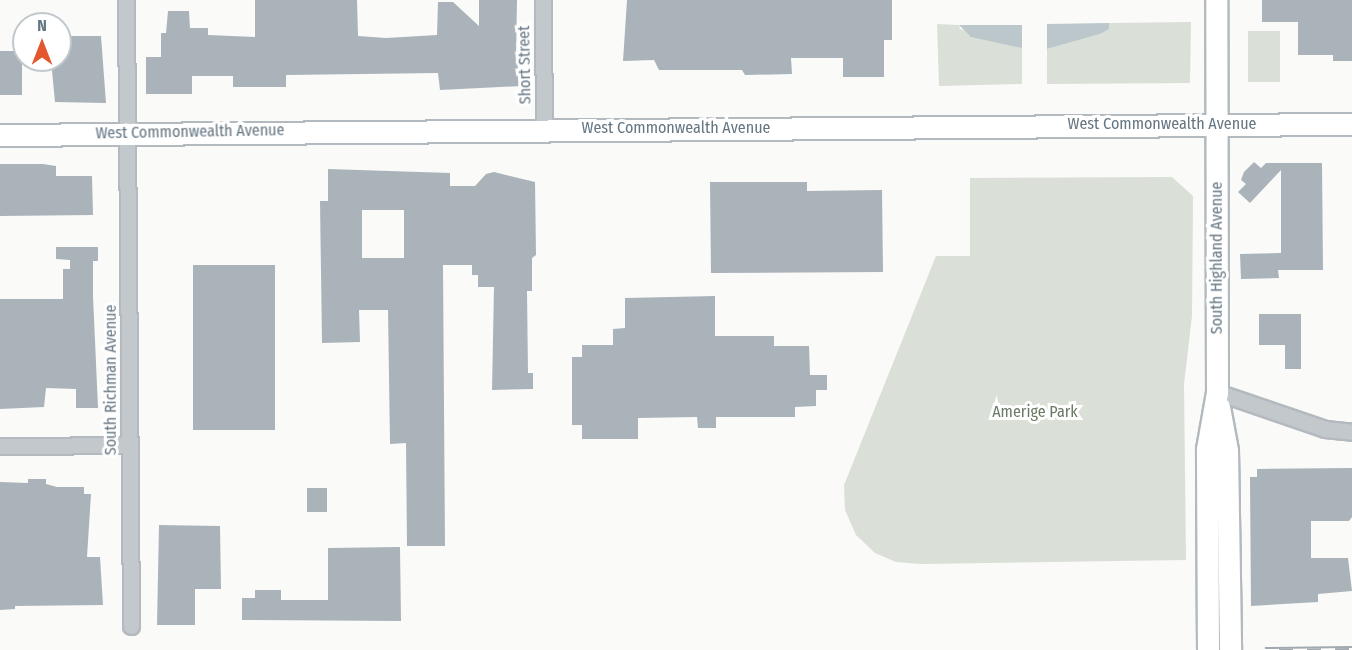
<!DOCTYPE html>
<style>
body{margin:0}
#map{position:relative;width:1352px;height:650px;overflow:hidden;background:#fafaf8;font-family:"Fira Sans Condensed",sans-serif}
div>[style]{position:absolute}
.green>*{inset:0;background:#dadfd7;transform-origin:0 0}
.water>*{inset:0;background:#bbc7cb}
.building>*{inset:0;background:#aab3b9;transform-origin:0 0}
.roads{filter:drop-shadow(2px 0 #b3babf) drop-shadow(-2px 0 #b3babf) drop-shadow(0 2px #b3babf) drop-shadow(0 -2px #b3babf)}
.street>*{height:15px;margin:-7.5px;padding:0 7.5px;transform-origin:7.5px;border-radius:7.5px;background:#c3c8cc}
.secondary>*{height:21px;margin:-10.5px;padding:0 10.5px;transform-origin:10.5px;border-radius:10.5px;background:#fff}
.rail>*{height:7px;margin-top:-3.5px;transform-origin:0;background:repeating-linear-gradient(90deg,#fff 0 14px,#a2aab0 0 28px);box-sizing:border-box;border-block:2px solid #a2aab0}
span{translate:-50% -50%;white-space:nowrap;text-align:center;line-height:1.15;-webkit-text-stroke:6px #fff;paint-order:stroke}
.street-label{font-size:16px;color:#657683}
.park-label{font-size:16px;color:#687a64}
.north{position:absolute;left:12px;top:12px;width:60px;height:60px;box-sizing:border-box;background:#fff;border:2px solid #c1c8cd;border-radius:50%;rotate:0deg;font-size:16px;font-weight:700;line-height:24px;text-align:center;color:#657683}
.north::after{content:'';display:block;margin:auto;width:21px;height:27px;background:#e4572e;clip-path:polygon(50% 0,100% 100%,50% 72%,0 100%)}
</style>
<div id="map">
<div class="green">
<div style="clip-path:polygon(1191px 22px,1190px 83px,1047px 84px,1047px 49px,1100px 34px,1108px 29px,1109px 23px)"></div>
<div style="clip-path:polygon(937px 24px,959px 25px,960px 29px,1022px 48px,1022px 84px,939px 86px)"></div>
<div style="left:1248px;top:31px;width:32px;height:51px"></div>
<div style="clip-path:polygon(1172px 177px,1193px 196px,1192px 316px,1184px 384px,1186px 560px,922px 564px,896px 562px,875px 553px,856px 535px,845px 510px,844px 485px,936px 256px,970px 256px,970px 178px)"></div>
</div>
<div class="water">
<div style="clip-path:polygon(1109px 23px,1109px 29px,1100px 34px,1047px 49px,1047px 24px)"></div>
<div style="clip-path:polygon(959px 25px,1022px 25px,1022px 48px,971px 37px)"></div>
</div>
<div class="building">
<div style="clip-path:polygon(255px 0,357px 0,358px 36px,386px 38px,437px 35px,438px 2px,453px 2px,479px 26px,479px 0,517px 0,516px 57px,521px 57px,521px 86px,440px 90px,438px 73px,286px 75px,286px 87px,233px 87px,233px 76px,192px 76px,192px 94px,146px 94px,146px 57px,161px 57px,161px 33px,166px 33px,168px 11px,189px 11px,190px 28px,208px 28px,208px 35px,255px 37px)"></div>
<div style="clip-path:polygon(627px 0,892px 0,892px 40px,884px 40px,884px 77px,843px 77px,843px 58px,791px 58px,792px 74px,745px 75px,742px 70px,659px 70px,654px 60px,623px 61px)"></div>
<div style="clip-path:polygon(1262px 0,1352px 0,1352px 61px,1333px 61px,1333px 55px,1298px 55px,1298px 22px,1262px 22px)"></div>
<div style="clip-path:polygon(60px 36px,101px 36px,106px 103px,55px 102px,51px 60px,60px 60px)"></div>
<div style="left:0;top:51px;width:22px;height:44px"></div>
<div style="clip-path:polygon(1254px 162px,1261px 168px,1266px 163px,1322px 163px,1323px 270px,1278px 270px,1279px 278px,1241px 279px,1240px 254px,1281px 253px,1281px 170px,1250px 203px,1238px 192px,1246px 184px,1241px 180px,1244px 172px)"></div>
<div style="clip-path:polygon(0 164px,43px 164px,56px 166px,56px 176px,92px 176px,93px 215px,0 216px)"></div>
<div style="clip-path:polygon(evenodd,328px 169px,450px 173px,450px 186px,475px 186px,486px 174px,494px 172px,535px 182px,536px 255px,532px 258px,532px 291px,527px 291px,528px 373px,533px 373px,533px 389px,492px 390px,494px 287px,478px 287px,478px 275px,472px 275px,472px 265px,443px 265px,445px 546px,407px 546px,406px 443px,390px 444px,388px 310px,359px 310px,360px 342px,322px 343px,320px 201px,328px 201px,328px 169px,362px 210px,404px 210px,404px 258px,362px 258px,362px 210px)"></div>
<div style="clip-path:polygon(710px 182px,807px 182px,807px 191px,882px 190px,883px 272px,711px 273px)"></div>
<div style="clip-path:polygon(56px 247px,98px 247px,98px 261px,93px 261px,93px 296px,98px 408px,76px 408px,76px 389px,46px 388px,44px 407px,0 409px,0 299px,63px 299px,63px 269px,70px 269px,70px 260px,56px 259px)"></div>
<div style="left:193px;top:265px;width:82px;height:165px"></div>
<div style="clip-path:polygon(715px 296px,715px 336px,774px 336px,774px 346px,809px 346px,810px 375px,827px 375px,827px 390px,816px 390px,816px 406px,795px 407px,795px 417px,716px 417px,716px 428px,698px 428px,697px 417px,638px 418px,638px 439px,582px 439px,582px 425px,572px 425px,572px 357px,582px 357px,582px 345px,613px 345px,613px 329px,625px 328px,625px 298px)"></div>
<div style="clip-path:polygon(1259px 314px,1301px 314px,1301px 369px,1285px 369px,1285px 345px,1259px 345px)"></div>
<div style="clip-path:polygon(1352px 468px,1352px 517px,1349px 521px,1311px 521px,1311px 558px,1348px 558px,1352px 591px,1318px 594px,1318px 602px,1251px 606px,1250px 477px,1257px 477px,1257px 469px)"></div>
<div style="clip-path:polygon(28px 479px,46px 479px,46px 484px,57px 487px,84px 487px,84px 494px,91px 494px,87px 557px,100px 557px,103px 605px,15px 606px,15px 609px,0 610px,0 482px,28px 483px)"></div>
<div style="left:307px;top:488px;width:20px;height:24px"></div>
<div style="clip-path:polygon(159px 525px,220px 526px,221px 589px,195px 589px,195px 625px,157px 625px)"></div>
<div style="clip-path:polygon(400px 547px,401px 621px,242px 620px,242px 598px,255px 598px,255px 590px,281px 590px,281px 600px,328px 600px,328px 548px)"></div>
</div>
<div class="roads">
<div class="street">
<div style="left:126px;top:0;width:626px;rotate:89.54deg"></div>
<div style="left:543px;top:0;width:129px;rotate:89.6deg"></div>
<div style="left:1217px;top:392px;width:114px;rotate:18.9deg"></div>
<div style="left:1325px;top:429px;width:27px;rotate:6deg"></div>
<div style="left:0;top:446px;width:129px;rotate:-0.4deg"></div>
</div>
<div class="secondary">
<div style="left:0;top:135px;width:1352px;rotate:-0.47deg"></div>
<div style="left:1219px;top:407px;width:44px;rotate:79.5deg"></div>
<div style="left:1227px;top:450px;width:200px;rotate:89.1deg"></div>
<div style="left:1208px;top:650px;width:201px;rotate:-90.3deg"></div>
<div style="left:1207px;top:449px;width:58px;rotate:-80deg"></div>
<div style="left:1217px;top:392px;width:392px;rotate:-90.1deg"></div>
</div>
</div>
<div class="rail">
<div style="left:1265px;top:650px;width:87px;rotate:-0.7deg"></div>
</div>
<div class="street-label">
<span style="left:525px;top:65px;rotate:-91deg">Short Street</span>
<span style="left:1162px;top:124px">West Commonwealth Avenue</span>
<span style="left:676px;top:128px">West Commonwealth Avenue</span>
<span style="left:190px;top:132px;rotate:-1deg">West Commonwealth Avenue</span>
<span style="left:1217px;top:258px;rotate:-90deg">South Highland Avenue</span>
<span style="left:111px;top:380px;rotate:-90deg">South Richman Avenue</span>
</div>
<div class="park-label">
<span style="left:1035px;top:412px">Amerige Park</span>
</div>
<div class="north">N</div>
</div>
